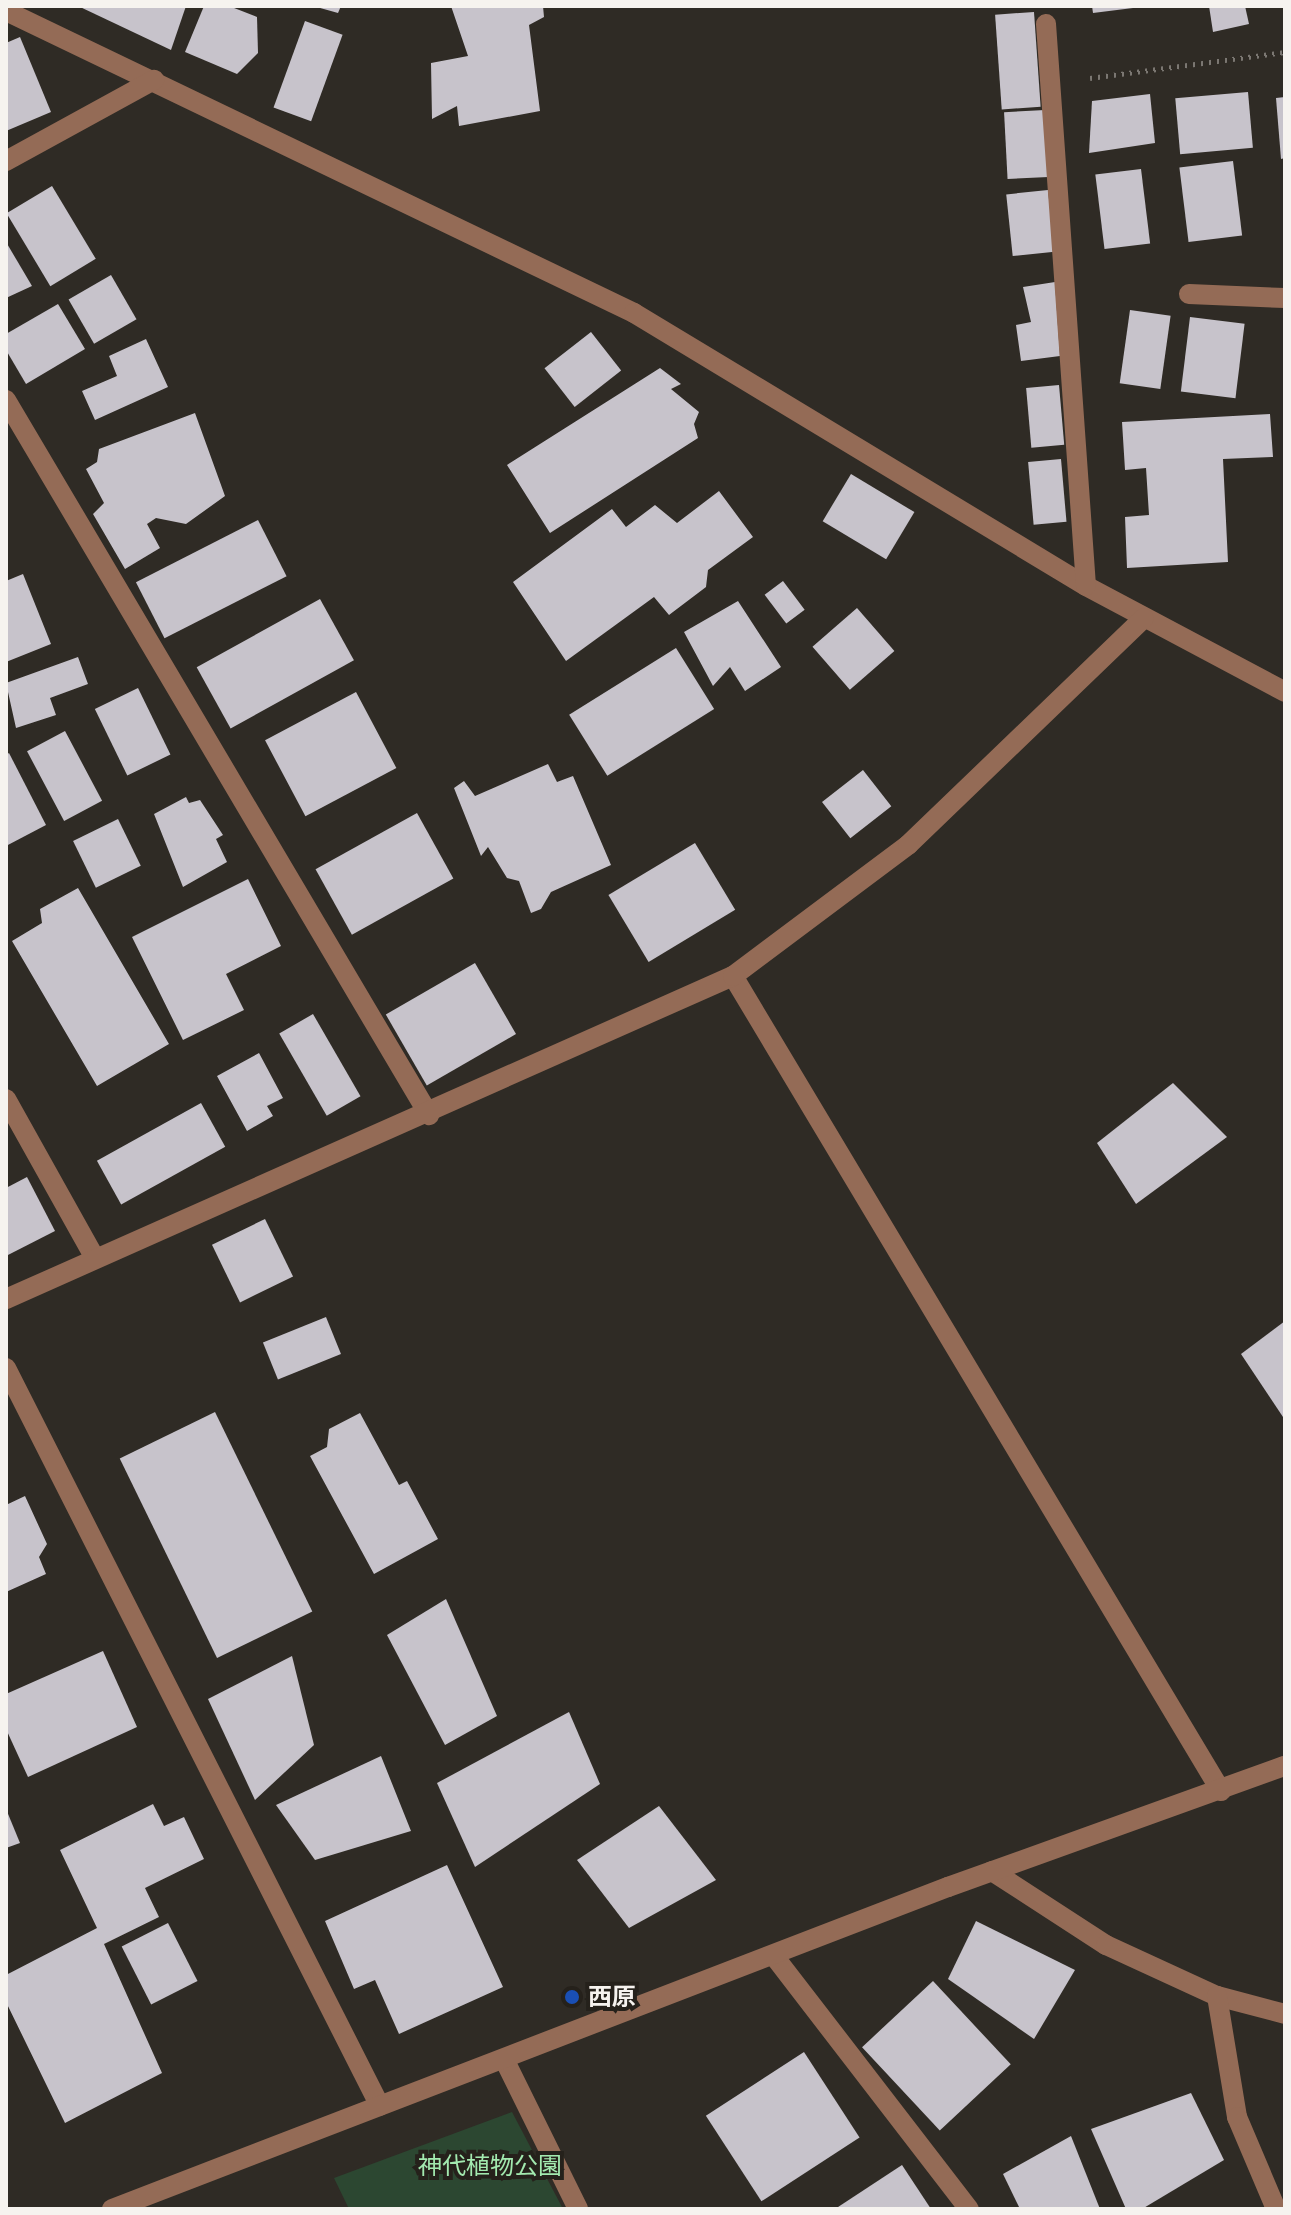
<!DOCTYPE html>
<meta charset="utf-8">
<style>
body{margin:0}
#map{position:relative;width:1291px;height:2215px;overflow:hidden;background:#2f2b25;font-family:Poppins,"Noto Sans JP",sans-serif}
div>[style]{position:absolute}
.green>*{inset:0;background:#2c4731}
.building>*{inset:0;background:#c7c3cb;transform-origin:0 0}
.path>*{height:5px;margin-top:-2.5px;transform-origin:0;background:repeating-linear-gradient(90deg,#7b7772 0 2px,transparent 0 8px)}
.minor>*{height:20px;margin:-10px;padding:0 10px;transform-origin:10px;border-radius:10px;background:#946b56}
.dots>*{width:22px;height:22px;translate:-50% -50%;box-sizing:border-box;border:4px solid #25211b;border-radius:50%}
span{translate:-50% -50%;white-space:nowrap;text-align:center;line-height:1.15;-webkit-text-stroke:8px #25211b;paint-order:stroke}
.poi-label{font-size:24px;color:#f6f3ef;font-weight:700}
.left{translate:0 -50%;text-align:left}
.park-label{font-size:24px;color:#a3eab0}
.frame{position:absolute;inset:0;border:8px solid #f6f3ef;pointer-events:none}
</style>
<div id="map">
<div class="green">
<div style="clip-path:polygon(512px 2112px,563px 2209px,349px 2209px,334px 2178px)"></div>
</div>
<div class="building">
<div style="clip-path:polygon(78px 6px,186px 6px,171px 50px)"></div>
<div style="clip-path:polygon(204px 6px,229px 6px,257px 17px,258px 53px,237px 74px,185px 52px)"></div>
<div style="clip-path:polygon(313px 6px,341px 6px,338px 13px)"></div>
<div style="clip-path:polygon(451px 6px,543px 6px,544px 17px,529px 25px,540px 111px,459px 126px,457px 106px,432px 119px,431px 63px,468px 56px)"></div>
<div style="clip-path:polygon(1092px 6px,1133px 6px,1133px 8px,1093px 13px)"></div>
<div style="clip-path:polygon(1209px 6px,1245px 6px,1249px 24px,1213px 32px)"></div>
<div style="left:1034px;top:12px;width:95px;height:39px;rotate:86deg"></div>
<div style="left:305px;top:21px;width:40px;height:92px;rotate:20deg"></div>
<div style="clip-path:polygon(20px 37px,51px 112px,6px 131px,6px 43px)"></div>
<div style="left:1248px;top:92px;width:56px;height:73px;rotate:85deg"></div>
<div style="clip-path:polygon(1150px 94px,1155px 143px,1089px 153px,1092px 101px)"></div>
<div style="clip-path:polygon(1285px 97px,1285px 158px,1281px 159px,1276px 98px)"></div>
<div style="left:1045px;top:110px;width:67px;height:41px;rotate:87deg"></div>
<div style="left:1233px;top:161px;width:75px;height:54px;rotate:83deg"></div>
<div style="left:1141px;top:169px;width:75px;height:46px;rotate:83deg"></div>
<div style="left:52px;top:186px;width:85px;height:53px;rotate:59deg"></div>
<div style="left:1048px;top:190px;width:62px;height:42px;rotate:84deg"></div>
<div style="clip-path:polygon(6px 242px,32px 286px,6px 298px)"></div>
<div style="left:111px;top:275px;width:51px;height:49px;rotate:60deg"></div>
<div style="clip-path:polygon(1055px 282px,1060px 356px,1021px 361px,1016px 325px,1031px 322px,1023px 287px)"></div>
<div style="clip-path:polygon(58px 304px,85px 349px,26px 384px,6px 350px,6px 334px)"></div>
<div style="left:1130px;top:310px;width:41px;height:74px;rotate:8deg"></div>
<div style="left:1190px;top:317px;width:55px;height:75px;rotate:7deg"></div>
<div style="left:591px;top:332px;width:49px;height:59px;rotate:52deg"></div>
<div style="clip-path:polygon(146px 339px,168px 387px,95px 420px,82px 391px,117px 376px,109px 356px)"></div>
<div style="clip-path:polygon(660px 368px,681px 384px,671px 389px,699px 412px,694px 424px,698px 438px,550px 533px,507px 465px)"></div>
<div style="left:1059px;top:385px;width:60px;height:33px;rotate:85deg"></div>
<div style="clip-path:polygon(195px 413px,225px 496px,186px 524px,156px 518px,147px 524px,160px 548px,125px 569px,93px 514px,104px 503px,86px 469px,97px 462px,99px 449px)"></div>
<div style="clip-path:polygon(1270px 414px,1273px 457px,1223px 459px,1228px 562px,1127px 568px,1125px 517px,1149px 515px,1146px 468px,1125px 470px,1122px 422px)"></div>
<div style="left:1061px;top:459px;width:63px;height:33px;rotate:85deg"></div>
<div style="left:851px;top:474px;width:74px;height:55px;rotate:31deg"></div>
<div style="clip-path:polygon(719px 491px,753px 537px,708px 570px,706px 587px,669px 615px,654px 597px,566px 661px,513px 582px,612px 509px,626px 527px,655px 505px,677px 523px)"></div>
<div style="left:258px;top:520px;width:63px;height:137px;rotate:63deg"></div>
<div style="clip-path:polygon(23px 574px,51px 644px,6px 662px,6px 581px)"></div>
<div style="left:783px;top:581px;width:36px;height:23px;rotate:53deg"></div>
<div style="left:320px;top:599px;width:70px;height:141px;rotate:61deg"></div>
<div style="clip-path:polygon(738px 601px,781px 667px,745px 691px,730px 667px,713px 686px,684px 632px)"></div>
<div style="left:857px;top:608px;width:57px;height:59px;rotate:49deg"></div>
<div style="left:676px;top:648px;width:72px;height:126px;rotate:58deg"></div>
<div style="clip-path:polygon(78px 657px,88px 684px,50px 698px,56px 715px,16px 728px,6px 683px)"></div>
<div style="left:138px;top:688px;width:74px;height:48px;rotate:64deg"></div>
<div style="left:356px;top:692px;width:86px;height:103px;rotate:62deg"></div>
<div style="left:65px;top:731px;width:79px;height:43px;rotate:62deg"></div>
<div style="clip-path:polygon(9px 753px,46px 825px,6px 846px,6px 755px)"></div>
<div style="clip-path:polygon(548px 764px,557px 782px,573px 776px,611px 865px,551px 892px,541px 909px,531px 913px,519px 881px,507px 878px,488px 847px,481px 856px,454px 788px,464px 781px,475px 796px)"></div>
<div style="left:863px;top:770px;width:46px;height:52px;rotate:52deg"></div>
<div style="clip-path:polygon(186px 797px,189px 803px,200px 800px,223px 835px,216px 839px,227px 862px,183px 887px,154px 814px)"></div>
<div style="left:417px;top:813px;width:75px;height:116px;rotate:61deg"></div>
<div style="left:118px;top:819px;width:52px;height:50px;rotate:64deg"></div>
<div style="left:695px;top:843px;width:78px;height:101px;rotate:59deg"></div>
<div style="clip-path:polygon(248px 879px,281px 946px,226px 974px,244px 1010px,183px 1040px,132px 937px)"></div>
<div style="clip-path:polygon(78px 888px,169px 1044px,97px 1086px,12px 941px,42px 923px,40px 909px)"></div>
<div style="left:475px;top:963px;width:82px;height:103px;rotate:60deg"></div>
<div style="left:313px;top:1014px;width:95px;height:39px;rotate:60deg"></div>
<div style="clip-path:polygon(259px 1053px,283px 1098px,267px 1106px,273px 1116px,247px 1131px,217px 1076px)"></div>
<div style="clip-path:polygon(1173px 1083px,1227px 1137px,1136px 1204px,1097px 1143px)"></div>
<div style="left:201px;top:1103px;width:50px;height:119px;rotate:61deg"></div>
<div style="clip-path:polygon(27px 1177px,55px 1231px,6px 1256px,6px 1188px)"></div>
<div style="left:265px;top:1219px;width:64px;height:59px;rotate:64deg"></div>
<div style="left:326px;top:1317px;width:40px;height:68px;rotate:68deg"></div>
<div style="clip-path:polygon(1285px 1321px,1285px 1420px,1241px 1354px)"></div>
<div style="left:215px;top:1412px;width:222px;height:106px;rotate:64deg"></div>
<div style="clip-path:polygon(360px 1413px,399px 1485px,407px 1481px,438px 1539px,374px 1574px,310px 1456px,327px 1447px,329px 1429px)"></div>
<div style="clip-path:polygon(25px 1496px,47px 1544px,39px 1557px,46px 1574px,6px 1592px,6px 1505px)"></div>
<div style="clip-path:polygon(446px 1599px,497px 1716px,445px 1745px,387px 1635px)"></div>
<div style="clip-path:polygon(103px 1651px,137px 1727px,28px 1777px,6px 1729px,6px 1694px)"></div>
<div style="clip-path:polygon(292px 1656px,314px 1745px,255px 1800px,208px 1699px)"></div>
<div style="clip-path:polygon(569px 1712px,600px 1784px,475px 1867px,437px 1783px)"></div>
<div style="clip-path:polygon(381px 1756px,411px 1831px,315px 1860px,276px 1805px)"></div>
<div style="clip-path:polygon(153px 1804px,164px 1826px,184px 1817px,204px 1859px,145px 1888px,159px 1917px,104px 1944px,162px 2073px,65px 2123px,6px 2002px,6px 1975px,97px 1928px,60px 1850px)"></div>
<div style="clip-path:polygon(659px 1806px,716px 1880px,629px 1928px,577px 1860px)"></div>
<div style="clip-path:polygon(6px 1809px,20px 1843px,6px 1848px)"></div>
<div style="clip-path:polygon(447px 1865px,503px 1987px,399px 2034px,375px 1980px,354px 1989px,325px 1921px)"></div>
<div style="clip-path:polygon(976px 1921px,1075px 1970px,1034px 2039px,948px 1979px)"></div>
<div style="left:168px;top:1923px;width:65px;height:52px;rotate:63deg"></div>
<div style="left:933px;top:1981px;width:114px;height:97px;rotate:47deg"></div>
<div style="left:804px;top:2052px;width:102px;height:117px;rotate:57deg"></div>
<div style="clip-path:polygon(1191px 2093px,1224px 2160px,1142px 2209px,1126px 2209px,1091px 2129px)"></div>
<div style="clip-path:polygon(1071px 2136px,1100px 2209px,1020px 2209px,1003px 2174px)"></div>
<div style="clip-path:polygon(902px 2165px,931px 2209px,835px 2209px)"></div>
</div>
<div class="path">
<div style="left:1090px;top:78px;width:197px;rotate:-7.6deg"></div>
</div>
<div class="minor">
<div style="left:6px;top:11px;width:697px;rotate:25.68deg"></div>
<div style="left:634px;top:313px;width:528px;rotate:31.13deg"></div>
<div style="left:1086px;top:586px;width:225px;rotate:28deg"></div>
<div style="left:1046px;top:24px;width:563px;rotate:85.93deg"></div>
<div style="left:6px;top:161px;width:169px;rotate:-28.7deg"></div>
<div style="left:1189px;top:294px;width:96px;rotate:2.4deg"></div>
<div style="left:6px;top:400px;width:831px;rotate:59.39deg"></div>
<div style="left:733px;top:976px;width:950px;rotate:59.09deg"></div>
<div style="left:6px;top:1099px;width:182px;rotate:60.8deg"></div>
<div style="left:6px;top:1299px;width:796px;rotate:-23.96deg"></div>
<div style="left:733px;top:976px;width:219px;rotate:-36.8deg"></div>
<div style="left:908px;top:845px;width:327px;rotate:-43.9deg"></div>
<div style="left:6px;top:1368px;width:827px;rotate:63.13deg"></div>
<div style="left:992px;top:1871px;width:136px;rotate:33deg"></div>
<div style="left:1106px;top:1945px;width:122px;rotate:24.7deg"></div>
<div style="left:1217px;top:1996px;width:70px;rotate:14.8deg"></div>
<div style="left:774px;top:1956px;width:319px;rotate:52.4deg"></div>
<div style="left:1217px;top:1996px;width:123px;rotate:80.6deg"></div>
<div style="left:1237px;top:2117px;width:100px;rotate:67deg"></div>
<div style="left:504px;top:2059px;width:167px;rotate:63.7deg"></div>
<div style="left:112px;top:2209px;width:896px;rotate:-21.07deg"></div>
<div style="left:948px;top:1887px;width:358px;rotate:-19.8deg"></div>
</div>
<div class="dots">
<div style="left:572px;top:1997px;background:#1a4fb4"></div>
</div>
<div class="poi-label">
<span class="left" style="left:588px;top:1997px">西原</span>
</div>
<div class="park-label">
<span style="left:490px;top:2166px">神代植物公園</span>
</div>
<div class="frame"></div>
</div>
